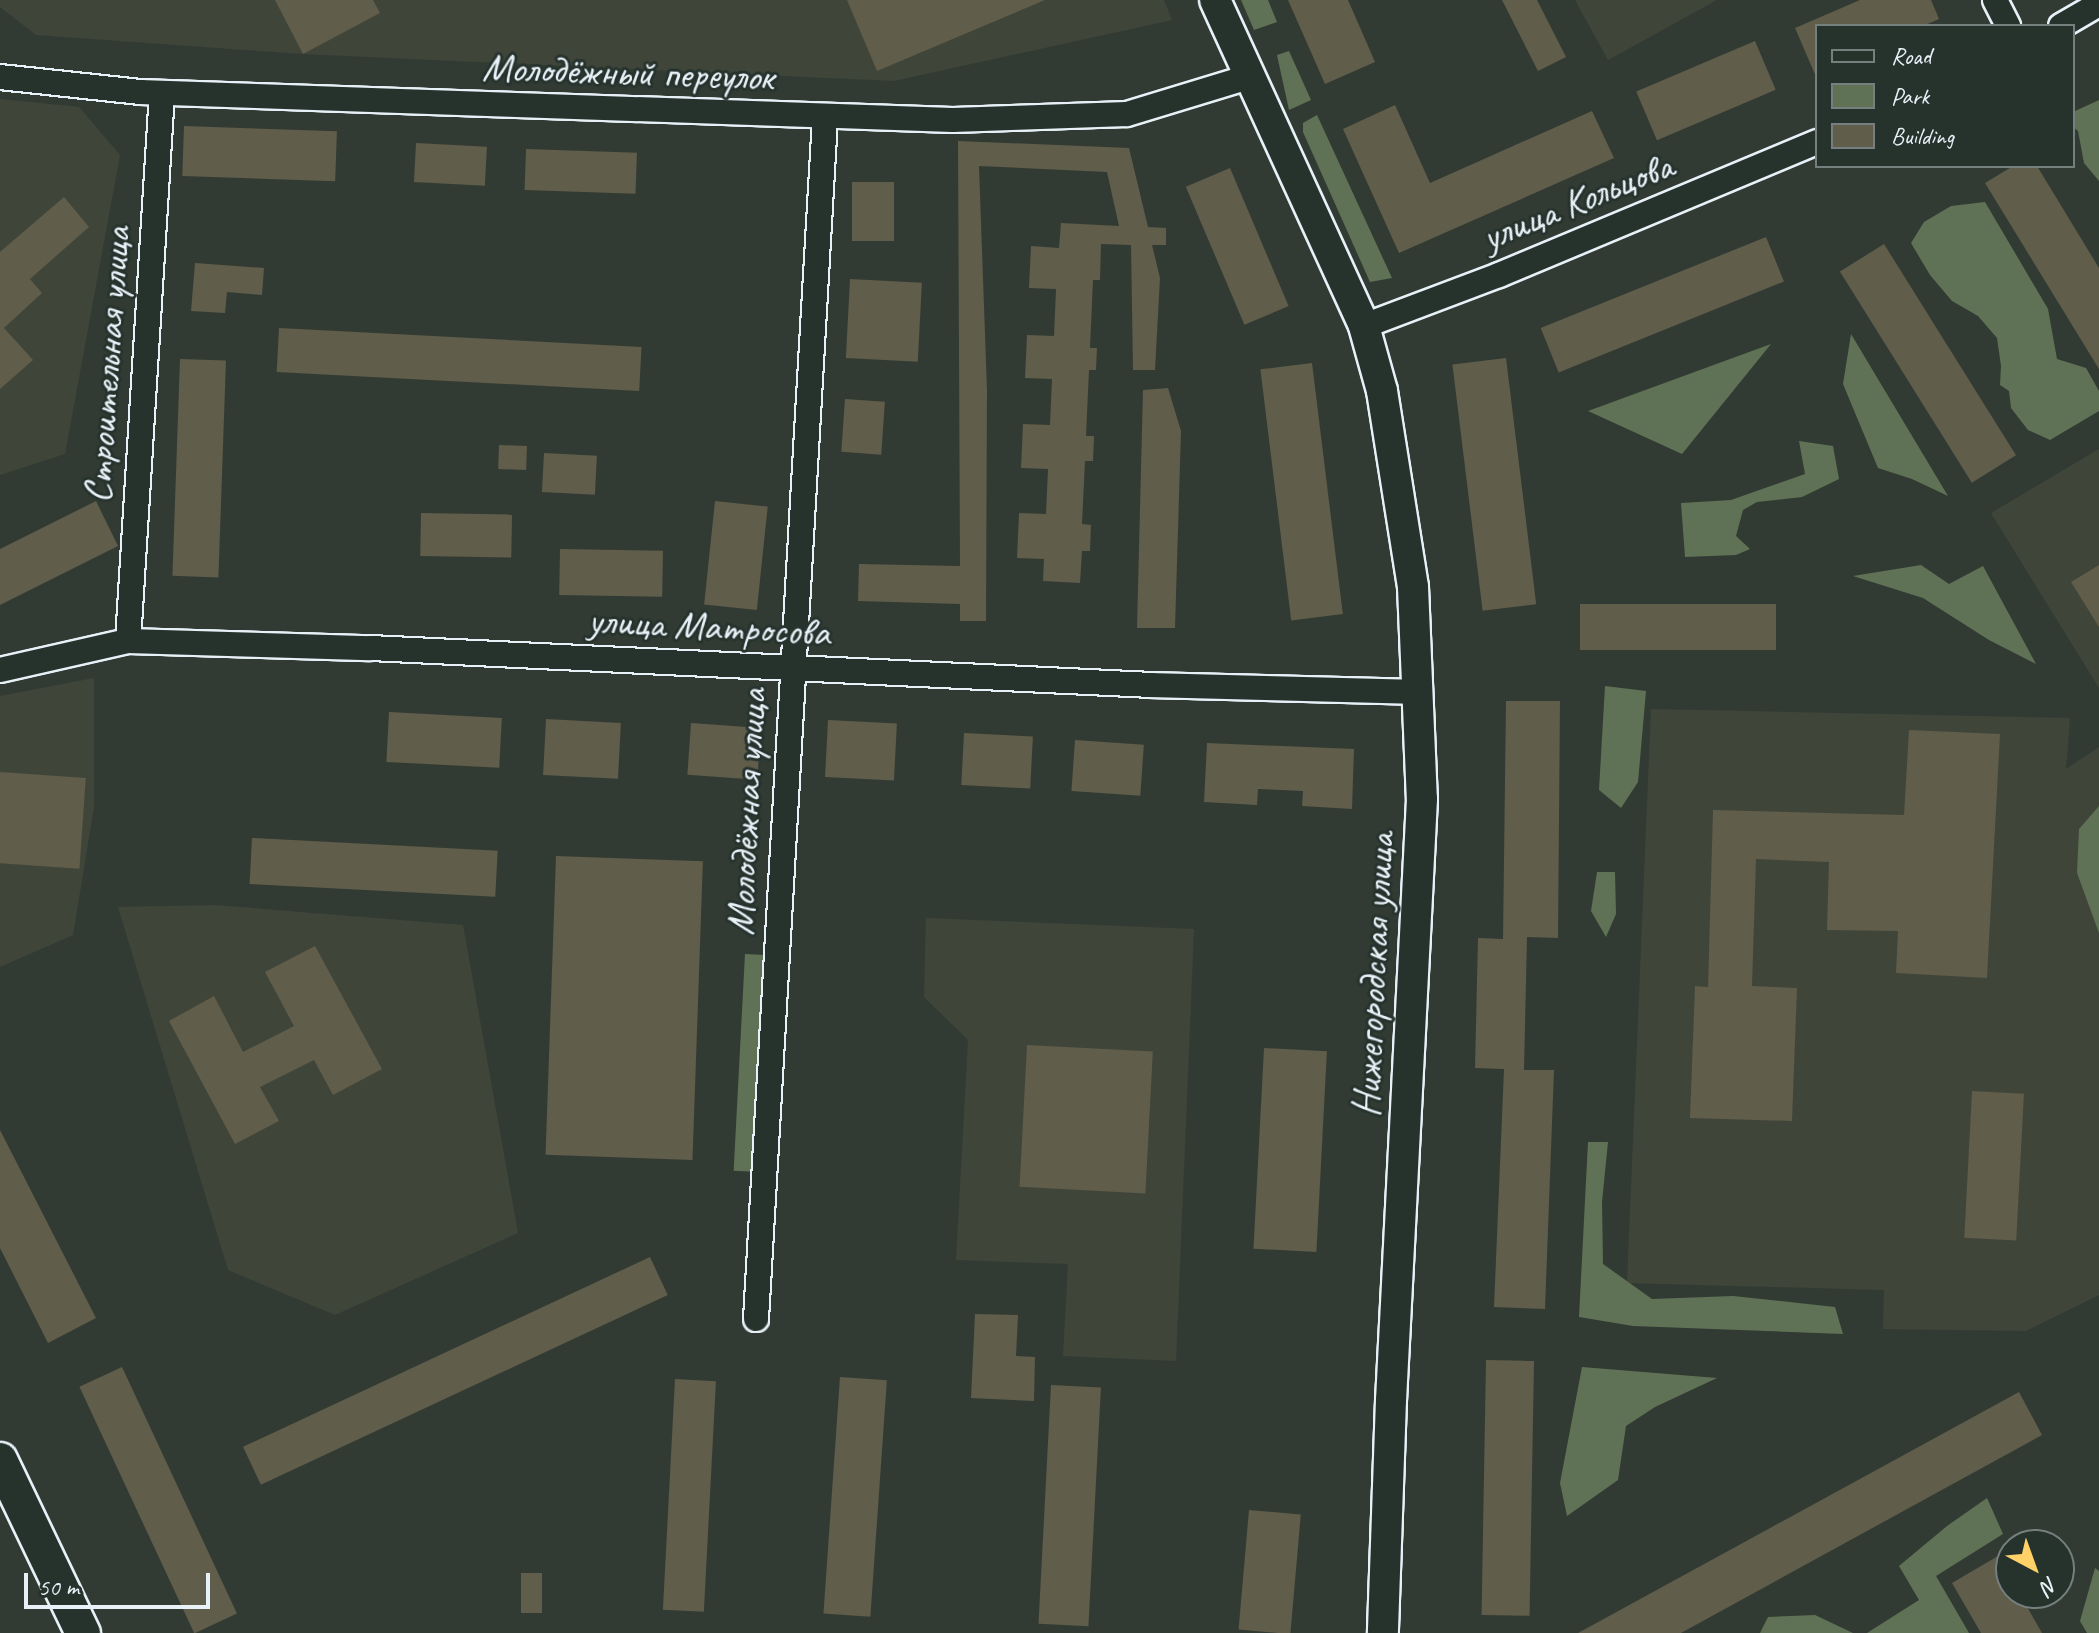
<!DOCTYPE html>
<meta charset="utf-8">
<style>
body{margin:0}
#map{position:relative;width:2099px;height:1633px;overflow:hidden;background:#323b33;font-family:Caveat,sans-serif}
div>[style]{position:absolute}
.built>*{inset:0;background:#40453a}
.green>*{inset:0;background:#5f7255;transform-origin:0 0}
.building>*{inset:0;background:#605d4a;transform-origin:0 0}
.roads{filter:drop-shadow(2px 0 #e8f1f8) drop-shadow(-2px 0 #e8f1f8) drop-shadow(0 2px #e8f1f8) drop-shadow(0 -2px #e8f1f8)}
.minor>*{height:24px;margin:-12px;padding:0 12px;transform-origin:12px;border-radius:12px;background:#26332d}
.tertiary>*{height:30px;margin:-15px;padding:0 15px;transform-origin:15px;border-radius:15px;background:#26332d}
.secondary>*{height:34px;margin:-17px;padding:0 17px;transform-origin:17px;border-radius:17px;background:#26332d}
span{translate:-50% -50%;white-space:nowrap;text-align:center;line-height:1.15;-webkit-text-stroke:6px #26332d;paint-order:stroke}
.street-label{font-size:40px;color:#e8f1f8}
.legend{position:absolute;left:1815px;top:24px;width:260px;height:144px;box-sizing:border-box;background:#26332d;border:2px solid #747f7e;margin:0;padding:10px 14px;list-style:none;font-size:24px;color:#e8f1f8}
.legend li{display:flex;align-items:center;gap:16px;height:40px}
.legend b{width:40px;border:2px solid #747f7e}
.north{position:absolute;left:1995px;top:1529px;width:80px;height:80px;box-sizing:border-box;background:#26332d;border:2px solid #747f7e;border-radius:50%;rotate:139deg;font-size:22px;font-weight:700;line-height:32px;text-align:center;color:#e8f1f8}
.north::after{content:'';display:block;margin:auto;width:28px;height:36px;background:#ffd166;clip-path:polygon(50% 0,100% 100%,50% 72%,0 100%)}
.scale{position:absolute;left:24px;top:1573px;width:186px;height:36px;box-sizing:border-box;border:4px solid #e8f1f8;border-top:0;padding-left:10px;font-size:24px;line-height:28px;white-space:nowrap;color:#e8f1f8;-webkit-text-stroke:6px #26332d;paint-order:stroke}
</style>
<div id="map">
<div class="built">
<div style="clip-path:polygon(0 0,1164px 0,1172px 20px,894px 81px,303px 54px,36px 35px,0 7px)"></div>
<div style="clip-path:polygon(1575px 0,1717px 0,1608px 60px)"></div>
<div style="clip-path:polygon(0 99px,79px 107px,120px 155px,65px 454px,0 475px)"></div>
<div style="clip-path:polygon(2099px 449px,2099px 688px,1991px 513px)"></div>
<div style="clip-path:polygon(94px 678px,94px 807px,73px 935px,0 967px,0 696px)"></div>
<div style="clip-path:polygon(1651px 709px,2070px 718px,2066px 769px,2099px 747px,2099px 1295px,2026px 1331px,1883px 1329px,1884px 1290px,1627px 1283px)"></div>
<div style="clip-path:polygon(214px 905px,463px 925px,518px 1233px,335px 1315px,228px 1270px,118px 907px)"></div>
<div style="clip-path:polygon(926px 918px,1194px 929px,1176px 1361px,1063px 1356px,1068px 1264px,956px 1260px,968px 1040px,924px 997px)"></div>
</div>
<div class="green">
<div style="clip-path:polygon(1241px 0,1268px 0,1277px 22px,1254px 30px)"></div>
<div style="clip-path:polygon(1289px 51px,1311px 100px,1289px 110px,1277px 55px)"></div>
<div style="clip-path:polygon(2099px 100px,2099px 181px,2084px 163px,2078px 131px,2073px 127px,2073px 112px)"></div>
<div style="clip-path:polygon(1317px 115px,1392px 278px,1370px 282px,1303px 132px,1303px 123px)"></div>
<div style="clip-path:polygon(1985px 202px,2048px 309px,2057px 359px,2086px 368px,2099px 391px,2099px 411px,2050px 440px,2028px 430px,2011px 408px,2009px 391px,2000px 385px,2001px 366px,1997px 338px,1978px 316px,1952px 301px,1930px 275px,1911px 243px,1924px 222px,1951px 206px)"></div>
<div style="clip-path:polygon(1851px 334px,1948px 496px,1912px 479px,1878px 468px,1843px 384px)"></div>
<div style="clip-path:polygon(1771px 344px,1682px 454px,1588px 411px)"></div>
<div style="clip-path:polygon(1799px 441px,1833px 446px,1839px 479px,1802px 497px,1757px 502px,1743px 510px,1736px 536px,1750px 549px,1736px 555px,1685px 557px,1681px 503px,1731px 500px,1805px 474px)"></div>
<div style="clip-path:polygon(1921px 565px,1949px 584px,1983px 566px,2036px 664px,1989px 640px,1923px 598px,1853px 576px)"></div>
<div style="clip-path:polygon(1605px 686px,1646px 691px,1638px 782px,1621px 808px,1599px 790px)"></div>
<div style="clip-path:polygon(2099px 806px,2099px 933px,2077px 873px,2079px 829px)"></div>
<div style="clip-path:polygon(1597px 872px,1615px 872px,1616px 914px,1606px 937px,1591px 911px)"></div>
<div style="left:745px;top:954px;width:20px;height:217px;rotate:3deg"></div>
<div style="clip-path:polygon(1588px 1142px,1608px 1142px,1602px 1202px,1603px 1264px,1652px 1299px,1733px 1296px,1835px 1307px,1843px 1334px,1633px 1326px,1579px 1317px)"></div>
<div style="clip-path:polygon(1582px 1367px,1717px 1378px,1655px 1407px,1626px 1426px,1618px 1480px,1567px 1516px,1560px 1483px)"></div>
<div style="clip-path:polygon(1987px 1498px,2003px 1534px,1936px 1576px,1969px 1633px,1867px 1633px,1919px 1600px,1899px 1566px,1947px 1526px)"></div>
<div style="clip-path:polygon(2095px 1568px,2099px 1571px,2099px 1633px,2087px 1633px,2080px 1621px)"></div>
<div style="clip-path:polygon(1815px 1615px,1853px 1633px,1760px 1633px,1768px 1617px)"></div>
</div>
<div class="building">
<div style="clip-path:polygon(275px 0,373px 0,380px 13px,303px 54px)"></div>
<div style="clip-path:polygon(847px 0,1045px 0,877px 71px)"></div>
<div style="clip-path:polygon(1288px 0,1348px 0,1375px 62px,1325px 84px)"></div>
<div style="clip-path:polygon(1502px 0,1537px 0,1566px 57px,1538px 71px)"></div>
<div style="clip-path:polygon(1860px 0,1931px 0,1939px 19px,1923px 26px,1817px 26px,1817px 79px,1795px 28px)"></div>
<div style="left:1755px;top:41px;width:53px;height:129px;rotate:67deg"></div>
<div style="clip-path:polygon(1395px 105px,1430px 183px,1592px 111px,1614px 158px,1399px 253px,1343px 129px)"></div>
<div style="left:184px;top:126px;width:153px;height:50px;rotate:2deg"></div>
<div style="clip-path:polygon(958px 141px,1129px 148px,1148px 227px,1166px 228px,1166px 245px,1152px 245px,1160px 278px,1155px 370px,1133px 370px,1131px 245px,1101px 244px,1100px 280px,1093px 280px,1090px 348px,1097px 348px,1096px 370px,1089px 370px,1086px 436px,1094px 436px,1093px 461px,1085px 461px,1082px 524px,1091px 525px,1090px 551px,1082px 551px,1080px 583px,1043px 581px,1044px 559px,1017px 558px,1019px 513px,1046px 514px,1048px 469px,1021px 468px,1023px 424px,1050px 425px,1052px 379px,1025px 378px,1027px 335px,1054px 336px,1056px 289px,1029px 288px,1031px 246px,1059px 248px,1061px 223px,1119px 226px,1107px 172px,979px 166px,987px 390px,986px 621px,960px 621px,960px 604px,858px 601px,859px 564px,960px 566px)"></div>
<div style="left:416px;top:143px;width:71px;height:39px;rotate:3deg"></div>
<div style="left:526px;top:149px;width:111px;height:41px;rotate:2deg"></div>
<div style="clip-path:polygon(2013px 166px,2037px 166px,2099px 268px,2099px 369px,1985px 183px)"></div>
<div style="left:1230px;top:168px;width:150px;height:48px;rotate:67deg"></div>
<div style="left:852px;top:182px;width:42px;height:59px"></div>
<div style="clip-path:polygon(64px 197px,89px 227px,30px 279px,42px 293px,4px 328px,33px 360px,0 389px,0 252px)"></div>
<div style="left:1766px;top:237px;width:48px;height:243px;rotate:68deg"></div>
<div style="left:1884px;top:244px;width:249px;height:52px;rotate:58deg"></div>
<div style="clip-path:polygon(195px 263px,264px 268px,262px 295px,227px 292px,225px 313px,191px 311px)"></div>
<div style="left:850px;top:279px;width:72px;height:79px;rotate:3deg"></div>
<div style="left:279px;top:328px;width:363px;height:44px;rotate:3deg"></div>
<div style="left:1506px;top:358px;width:248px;height:54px;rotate:83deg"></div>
<div style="left:180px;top:359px;width:46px;height:217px;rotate:2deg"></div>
<div style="left:1312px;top:363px;width:253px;height:52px;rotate:83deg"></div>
<div style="clip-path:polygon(1168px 388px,1181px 431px,1175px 628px,1137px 628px,1143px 390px)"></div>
<div style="left:845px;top:399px;width:40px;height:53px;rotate:4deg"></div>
<div style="left:499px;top:445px;width:28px;height:24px;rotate:2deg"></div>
<div style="left:544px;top:453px;width:53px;height:39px;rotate:3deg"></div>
<div style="clip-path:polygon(96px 501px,118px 546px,0 605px,0 549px)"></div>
<div style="left:715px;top:501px;width:53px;height:104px;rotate:6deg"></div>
<div style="left:421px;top:513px;width:91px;height:43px;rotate:1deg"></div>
<div style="left:560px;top:549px;width:103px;height:46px;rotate:1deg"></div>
<div style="clip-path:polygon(2099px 565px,2099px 627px,2071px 582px)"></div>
<div style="left:1580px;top:604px;width:196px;height:46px"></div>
<div style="clip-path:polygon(1506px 701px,1560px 701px,1558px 938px,1527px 937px,1524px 1070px,1554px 1070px,1545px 1309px,1494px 1307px,1504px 1069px,1475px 1068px,1478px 938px,1503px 939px)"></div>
<div style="left:389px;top:712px;width:113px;height:50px;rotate:3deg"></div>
<div style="left:546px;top:719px;width:75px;height:56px;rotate:3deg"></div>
<div style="left:828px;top:720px;width:69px;height:57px;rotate:3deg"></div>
<div style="left:691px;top:723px;width:70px;height:52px;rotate:4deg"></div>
<div style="clip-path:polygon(1909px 730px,2000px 734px,1987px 978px,1896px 973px,1898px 931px,1827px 930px,1829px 862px,1756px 859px,1752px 986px,1797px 988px,1792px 1121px,1690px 1118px,1695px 986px,1708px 987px,1713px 810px,1904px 815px)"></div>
<div style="left:964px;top:733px;width:69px;height:52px;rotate:3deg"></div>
<div style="left:1075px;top:740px;width:69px;height:51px;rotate:4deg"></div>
<div style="clip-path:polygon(1207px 743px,1354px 749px,1352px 809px,1302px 806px,1303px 791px,1258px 789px,1257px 805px,1204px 802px)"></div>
<div style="left:0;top:772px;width:86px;height:91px;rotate:4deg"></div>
<div style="left:252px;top:838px;width:246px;height:46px;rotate:3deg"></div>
<div style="left:556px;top:856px;width:147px;height:299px;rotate:2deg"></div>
<div style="clip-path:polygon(315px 946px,382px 1069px,333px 1095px,314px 1060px,260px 1087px,279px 1121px,235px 1144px,169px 1021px,214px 996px,243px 1052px,294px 1026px,265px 972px)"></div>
<div style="left:1027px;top:1045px;width:126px;height:142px;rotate:3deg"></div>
<div style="left:1264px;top:1048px;width:63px;height:201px;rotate:3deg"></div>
<div style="left:1972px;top:1091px;width:52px;height:147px;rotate:3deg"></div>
<div style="clip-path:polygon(0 1130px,96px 1318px,48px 1343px,0 1248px)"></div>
<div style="left:650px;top:1257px;width:42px;height:449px;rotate:65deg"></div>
<div style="clip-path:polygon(975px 1314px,1018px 1315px,1016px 1356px,1035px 1357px,1034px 1401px,971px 1398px)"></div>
<div style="left:1486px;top:1360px;width:48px;height:255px;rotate:1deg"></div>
<div style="left:122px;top:1367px;width:272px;height:47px;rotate:65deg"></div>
<div style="left:840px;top:1377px;width:47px;height:237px;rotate:4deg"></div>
<div style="left:675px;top:1379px;width:41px;height:231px;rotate:3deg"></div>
<div style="left:1051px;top:1385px;width:50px;height:239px;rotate:3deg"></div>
<div style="clip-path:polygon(2019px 1392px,2042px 1435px,1681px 1633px,1578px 1633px)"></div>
<div style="left:1249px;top:1510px;width:52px;height:120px;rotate:5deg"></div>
<div style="clip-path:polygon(1998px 1556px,2011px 1579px,2011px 1593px,2019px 1593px,2042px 1633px,1981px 1633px,1952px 1583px)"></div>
<div style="left:521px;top:1573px;width:21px;height:40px"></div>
</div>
<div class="roads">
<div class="minor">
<div style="left:1995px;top:0;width:29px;rotate:63deg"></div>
<div style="left:2061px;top:26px;width:44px;rotate:-30.1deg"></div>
<div style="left:0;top:77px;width:141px;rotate:6.1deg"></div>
<div style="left:140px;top:92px;width:813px;rotate:1.97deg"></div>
<div style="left:953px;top:120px;width:174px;rotate:-2deg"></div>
<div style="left:1127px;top:114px;width:127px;rotate:-16.9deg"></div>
<div style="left:1364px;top:326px;width:144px;rotate:-20.7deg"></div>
<div style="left:1499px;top:275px;width:345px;rotate:-22.7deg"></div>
<div style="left:128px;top:641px;width:549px;rotate:-86.45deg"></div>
<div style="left:0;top:670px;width:131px;rotate:-12.8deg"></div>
<div style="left:128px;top:641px;width:242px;rotate:1.7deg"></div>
<div style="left:370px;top:648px;width:782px;rotate:2.71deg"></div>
<div style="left:1151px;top:685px;width:267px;rotate:1.5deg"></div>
<div style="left:756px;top:1319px;width:1204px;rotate:-86.71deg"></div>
</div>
<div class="tertiary">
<div style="left:1215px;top:0;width:358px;rotate:65.4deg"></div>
<div style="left:1364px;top:326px;width:67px;rotate:74.5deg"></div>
<div style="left:1382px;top:391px;width:198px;rotate:81deg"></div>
<div style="left:1413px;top:587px;width:212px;rotate:87.6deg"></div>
<div style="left:1422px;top:799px;width:602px;rotate:92.95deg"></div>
<div style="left:1391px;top:1400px;width:233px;rotate:92deg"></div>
</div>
<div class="secondary">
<div style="left:0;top:1460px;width:192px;rotate:64.4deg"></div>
</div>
</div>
<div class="street-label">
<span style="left:628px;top:72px;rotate:2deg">Молодёжный переулок</span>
<span style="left:1577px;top:201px;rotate:-22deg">улица Кольцова</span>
<span style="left:107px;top:365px;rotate:-86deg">Строительная улица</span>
<span style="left:709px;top:626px;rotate:3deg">улица Матросова</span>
<span style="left:746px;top:812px;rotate:-87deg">Молодёжная улица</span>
<span style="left:1373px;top:975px;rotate:-87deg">Нижегородская улица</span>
</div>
<ul class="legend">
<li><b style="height:10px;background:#26332d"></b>Road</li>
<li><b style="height:22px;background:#5f7255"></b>Park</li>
<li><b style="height:22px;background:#605d4a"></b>Building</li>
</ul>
<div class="north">N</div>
<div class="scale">50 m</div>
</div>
